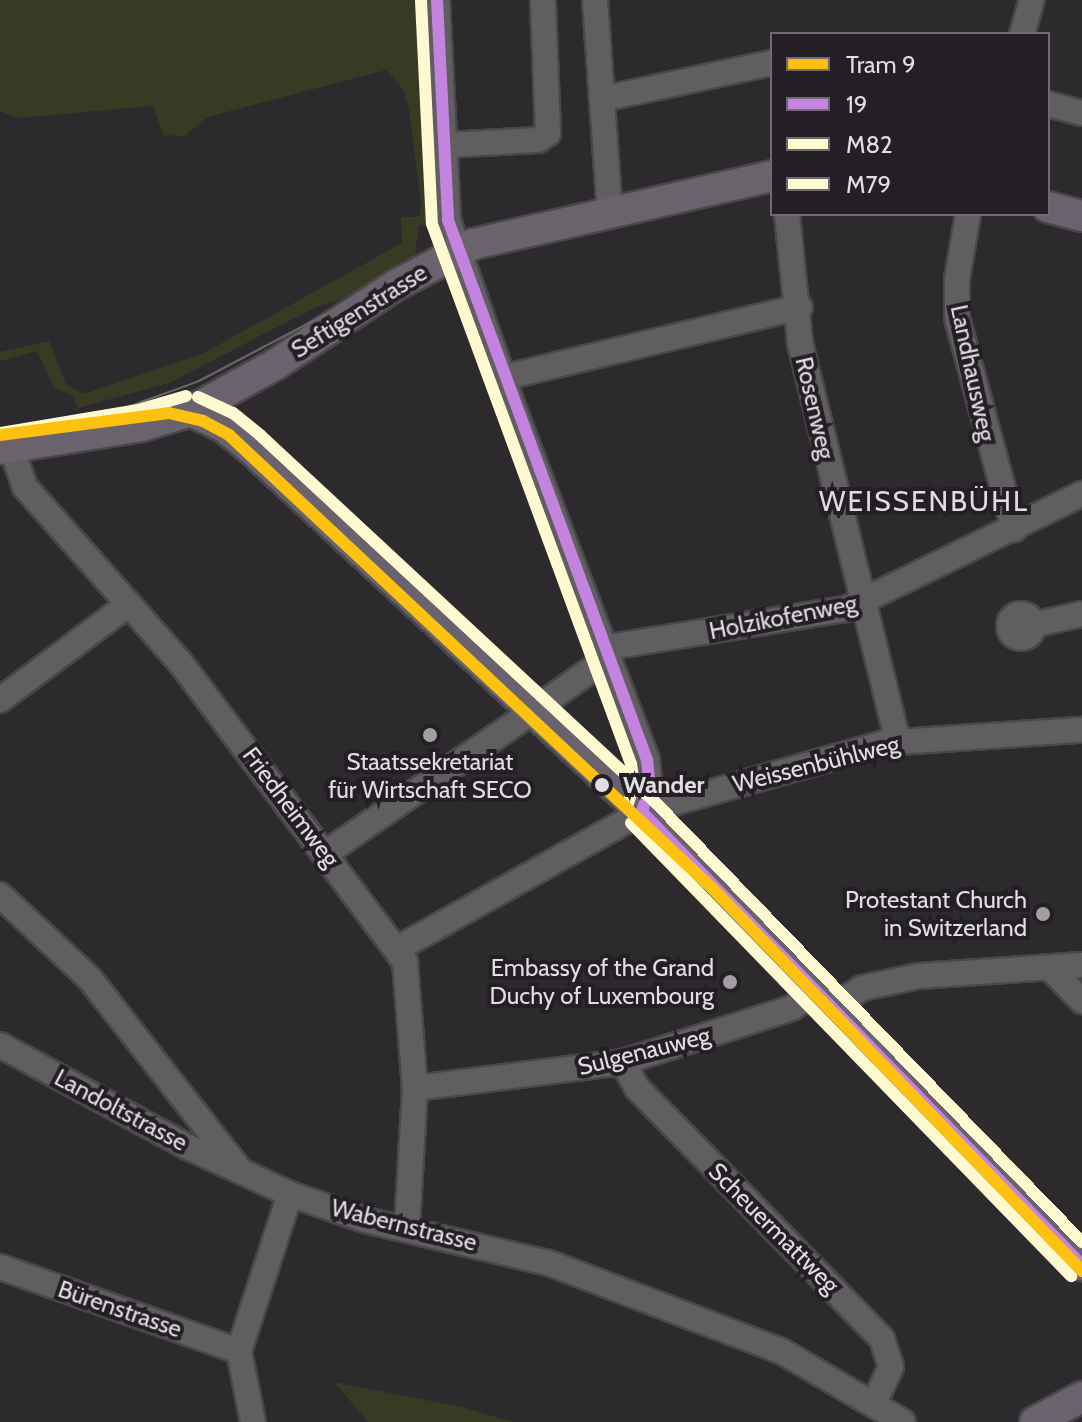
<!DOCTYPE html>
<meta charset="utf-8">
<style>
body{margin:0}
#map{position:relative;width:1082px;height:1422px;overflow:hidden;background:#2c2a2d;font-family:Cabin,sans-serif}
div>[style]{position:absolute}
.green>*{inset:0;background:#393a23}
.roads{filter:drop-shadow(2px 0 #4a474a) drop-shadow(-2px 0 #4a474a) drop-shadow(0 2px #4a474a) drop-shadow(0 -2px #4a474a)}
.minor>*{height:24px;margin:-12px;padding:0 12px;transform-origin:12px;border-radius:12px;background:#605e60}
.minor>.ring{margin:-12px;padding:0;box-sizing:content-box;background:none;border:24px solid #605e60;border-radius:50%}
.major>*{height:30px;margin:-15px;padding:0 15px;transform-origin:15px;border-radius:15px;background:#6a626c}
.tram>*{height:2px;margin:-1px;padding:0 1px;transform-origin:1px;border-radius:1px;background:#696869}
.bus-1>*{height:12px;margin:-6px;padding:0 6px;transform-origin:6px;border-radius:6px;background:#c483df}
.bus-2>*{height:12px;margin:-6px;padding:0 6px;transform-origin:6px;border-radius:6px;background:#fff9d1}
.bus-3>*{height:12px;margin:-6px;padding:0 6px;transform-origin:6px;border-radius:6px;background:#fff9d1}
.tram-1>*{height:12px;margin:-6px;padding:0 6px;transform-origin:6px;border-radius:6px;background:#fdc210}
.dots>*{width:22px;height:22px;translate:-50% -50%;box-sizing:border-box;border:4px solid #231f24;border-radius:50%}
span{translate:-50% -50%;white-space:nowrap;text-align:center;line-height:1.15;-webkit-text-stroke:8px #231f24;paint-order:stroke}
.street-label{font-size:24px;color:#e1dee2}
.poi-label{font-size:24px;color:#e1dee2}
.right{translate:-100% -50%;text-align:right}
.stop-label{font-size:24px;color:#e1dee2;font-weight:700}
.left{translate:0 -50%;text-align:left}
.quarter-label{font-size:28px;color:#e1dee2;letter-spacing:2px}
.legend{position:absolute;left:770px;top:32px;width:280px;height:184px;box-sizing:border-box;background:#231f24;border:2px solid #6f6b70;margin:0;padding:10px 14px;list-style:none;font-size:24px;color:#e1dee2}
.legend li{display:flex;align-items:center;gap:16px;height:40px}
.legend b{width:40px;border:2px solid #6f6b70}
</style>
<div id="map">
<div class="green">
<div style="clip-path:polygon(0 0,428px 0,437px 227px,419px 225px,415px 255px,340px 300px,316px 307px,169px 383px,78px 408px,73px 395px,54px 388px,37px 351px,0 361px,0 352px,49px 341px,66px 384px,84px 394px,204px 353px,402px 243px,401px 217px,419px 217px,421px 205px,409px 110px,403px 89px,386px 70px,208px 117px,184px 136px,163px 135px,153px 106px,17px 118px,0 111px)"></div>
<div style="clip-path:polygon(334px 1382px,462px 1407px,513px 1422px,368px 1422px)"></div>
</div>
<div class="roads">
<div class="minor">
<div style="left:437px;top:0;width:220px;rotate:87.1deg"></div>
<div style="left:448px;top:220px;width:203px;rotate:70.8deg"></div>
<div style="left:515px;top:412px;width:372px;rotate:69.2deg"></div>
<div style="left:647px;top:760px;width:27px;rotate:84deg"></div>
<div style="left:650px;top:787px;width:26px;rotate:108deg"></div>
<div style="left:595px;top:0;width:213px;rotate:86deg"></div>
<div style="left:1022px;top:34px;width:35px;rotate:-74deg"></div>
<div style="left:602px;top:99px;width:174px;rotate:-12deg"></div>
<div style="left:1048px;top:104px;width:35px;rotate:15deg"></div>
<div style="left:445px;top:145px;width:93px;rotate:-3.1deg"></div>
<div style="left:538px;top:140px;width:12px;rotate:-35deg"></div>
<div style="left:548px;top:133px;width:133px;rotate:-92.2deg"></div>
<div style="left:787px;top:214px;width:130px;rotate:84.2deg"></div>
<div style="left:800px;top:343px;width:410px;rotate:76.2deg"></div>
<div style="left:968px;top:214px;width:66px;rotate:99.6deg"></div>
<div style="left:957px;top:279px;width:39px;rotate:90deg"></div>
<div style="left:957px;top:318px;width:219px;rotate:74.9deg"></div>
<div style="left:506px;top:377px;width:302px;rotate:-13.4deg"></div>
<div style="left:11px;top:447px;width:42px;rotate:70.7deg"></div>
<div style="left:25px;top:487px;width:234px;rotate:48.5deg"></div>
<div style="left:180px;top:662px;width:375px;rotate:53.1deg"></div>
<div style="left:405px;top:962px;width:126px;rotate:85.5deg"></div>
<div style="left:415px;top:1088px;width:140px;rotate:93.3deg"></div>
<div class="ring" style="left:1009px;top:614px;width:0;height:0"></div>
<div style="left:1032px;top:625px;width:51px;rotate:-12.4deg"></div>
<div style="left:604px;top:648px;width:245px;rotate:-9.2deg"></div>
<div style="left:846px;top:609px;width:263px;rotate:-26deg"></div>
<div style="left:551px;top:698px;width:70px;rotate:-35.1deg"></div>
<div style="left:0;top:700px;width:161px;rotate:-36.7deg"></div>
<div style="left:326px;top:853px;width:250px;rotate:-34.4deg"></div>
<div style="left:0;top:895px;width:123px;rotate:43deg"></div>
<div style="left:90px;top:979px;width:240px;rotate:51.9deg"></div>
<div style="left:397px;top:949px;width:281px;rotate:-29.2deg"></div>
<div style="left:642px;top:812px;width:252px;rotate:-15.9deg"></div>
<div style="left:884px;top:743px;width:198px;rotate:-3.8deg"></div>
<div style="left:1050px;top:968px;width:46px;rotate:45.9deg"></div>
<div style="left:832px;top:1007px;width:36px;rotate:-32deg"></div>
<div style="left:862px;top:988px;width:58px;rotate:-11.9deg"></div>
<div style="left:919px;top:976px;width:163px;rotate:-3.9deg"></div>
<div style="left:0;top:1045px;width:214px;rotate:28.5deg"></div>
<div style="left:188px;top:1147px;width:112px;rotate:24.7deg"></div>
<div style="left:290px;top:1194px;width:79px;rotate:19.1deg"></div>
<div style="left:365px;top:1220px;width:189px;rotate:13.2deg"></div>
<div style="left:549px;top:1263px;width:248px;rotate:20.8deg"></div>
<div style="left:781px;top:1351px;width:141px;rotate:30.2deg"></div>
<div style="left:623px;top:1062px;width:30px;rotate:62deg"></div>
<div style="left:637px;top:1088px;width:351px;rotate:45.7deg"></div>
<div style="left:882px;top:1339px;width:29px;rotate:72deg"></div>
<div style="left:891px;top:1367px;width:40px;rotate:115deg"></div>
<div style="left:415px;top:1088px;width:210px;rotate:-7.1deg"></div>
<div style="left:623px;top:1062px;width:177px;rotate:-17.7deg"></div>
<div style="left:792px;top:1008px;width:30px;rotate:-37deg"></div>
<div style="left:0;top:1267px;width:253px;rotate:19.4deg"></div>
<div style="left:253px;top:1422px;width:72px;rotate:-101.2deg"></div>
<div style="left:239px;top:1351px;width:165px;rotate:-72deg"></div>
</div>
<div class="major">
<div style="left:1048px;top:207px;width:35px;rotate:15deg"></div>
<div style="left:191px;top:411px;width:37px;rotate:26deg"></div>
<div style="left:224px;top:427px;width:32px;rotate:39deg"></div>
<div style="left:249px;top:447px;width:536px;rotate:42.88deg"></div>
<div style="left:642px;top:812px;width:632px;rotate:45.83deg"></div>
<div style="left:0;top:449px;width:144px;rotate:-9.2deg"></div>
<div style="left:142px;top:426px;width:51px;rotate:-17deg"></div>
<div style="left:191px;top:411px;width:97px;rotate:-28.9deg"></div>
<div style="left:276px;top:364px;width:144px;rotate:-33.4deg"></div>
<div style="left:396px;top:285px;width:87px;rotate:-28deg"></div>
<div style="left:473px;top:244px;width:307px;rotate:-12.8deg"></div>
<div style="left:1035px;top:1422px;width:53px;rotate:-28deg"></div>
</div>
</div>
<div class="tram">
<div style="left:119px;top:410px;width:85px;rotate:-19.9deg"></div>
<div style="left:199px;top:381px;width:296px;rotate:-27.8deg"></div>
<div style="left:461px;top:243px;width:319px;rotate:-12.9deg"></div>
</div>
<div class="bus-1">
<div style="left:437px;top:0;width:220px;rotate:87.1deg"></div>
<div style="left:448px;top:220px;width:576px;rotate:69.77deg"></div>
<div style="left:647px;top:760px;width:27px;rotate:84deg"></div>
<div style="left:650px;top:787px;width:26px;rotate:108deg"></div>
<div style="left:642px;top:812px;width:632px;rotate:45.83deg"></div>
</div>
<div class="bus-2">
<div style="left:421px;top:1px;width:223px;rotate:87.2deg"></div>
<div style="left:432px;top:224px;width:576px;rotate:69.77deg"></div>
<div style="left:631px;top:764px;width:21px;rotate:82deg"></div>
<div style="left:634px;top:785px;width:23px;rotate:108deg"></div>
<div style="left:631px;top:823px;width:632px;rotate:45.83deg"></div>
</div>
<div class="bus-3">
<div style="left:198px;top:397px;width:38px;rotate:25deg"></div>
<div style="left:233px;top:413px;width:35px;rotate:39deg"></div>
<div style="left:260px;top:435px;width:536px;rotate:42.88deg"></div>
<div style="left:653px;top:800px;width:616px;rotate:45.86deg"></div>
<div style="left:0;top:433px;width:140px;rotate:-9.5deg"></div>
<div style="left:138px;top:410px;width:50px;rotate:-16.3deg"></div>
</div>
<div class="tram-1">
<div style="left:0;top:435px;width:170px;rotate:-7.4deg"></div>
<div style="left:169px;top:413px;width:35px;rotate:13deg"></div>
<div style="left:203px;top:421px;width:30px;rotate:28deg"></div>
<div style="left:229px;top:435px;width:665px;rotate:43.17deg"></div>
<div style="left:714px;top:890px;width:530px;rotate:45.99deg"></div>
</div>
<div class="dots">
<div style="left:430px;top:735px;background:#a29fa3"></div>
<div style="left:602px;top:785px;background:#e1dee2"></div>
<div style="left:1043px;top:914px;background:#a29fa3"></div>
<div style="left:730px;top:982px;background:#a29fa3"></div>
</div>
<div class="street-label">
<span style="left:359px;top:311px;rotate:-32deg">Seftigenstrasse</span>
<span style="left:973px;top:373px;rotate:78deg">Landhausweg</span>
<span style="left:815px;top:408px;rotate:77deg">Rosenweg</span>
<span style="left:783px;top:617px;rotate:-11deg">Holzikofenweg</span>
<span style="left:816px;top:764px;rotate:-14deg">Weissenbühlweg</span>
<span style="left:291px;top:807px;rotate:53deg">Friedheimweg</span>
<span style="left:644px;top:1051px;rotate:-14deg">Sulgenauweg</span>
<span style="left:121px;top:1110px;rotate:28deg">Landoltstrasse</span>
<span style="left:404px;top:1225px;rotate:14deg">Wabernstrasse</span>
<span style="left:774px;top:1228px;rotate:45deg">Scheuermattweg</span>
<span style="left:120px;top:1309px;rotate:19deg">Bürenstrasse</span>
</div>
<div class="poi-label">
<span style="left:430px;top:776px">Staatssekretariat<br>für Wirtschaft SECO</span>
<span class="right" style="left:1027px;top:914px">Protestant Church<br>in Switzerland</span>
<span class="right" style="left:714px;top:982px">Embassy of the Grand<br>Duchy of Luxembourg</span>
</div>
<div class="stop-label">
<span class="left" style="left:623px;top:785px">Wander</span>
</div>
<div class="quarter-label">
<span style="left:924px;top:501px">WEISSENBÜHL</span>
</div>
<ul class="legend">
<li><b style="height:10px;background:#fdc210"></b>Tram 9</li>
<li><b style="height:10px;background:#c483df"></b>19</li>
<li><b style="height:10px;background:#fff9d1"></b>M82</li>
<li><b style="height:10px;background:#fff9d1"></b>M79</li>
</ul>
</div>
